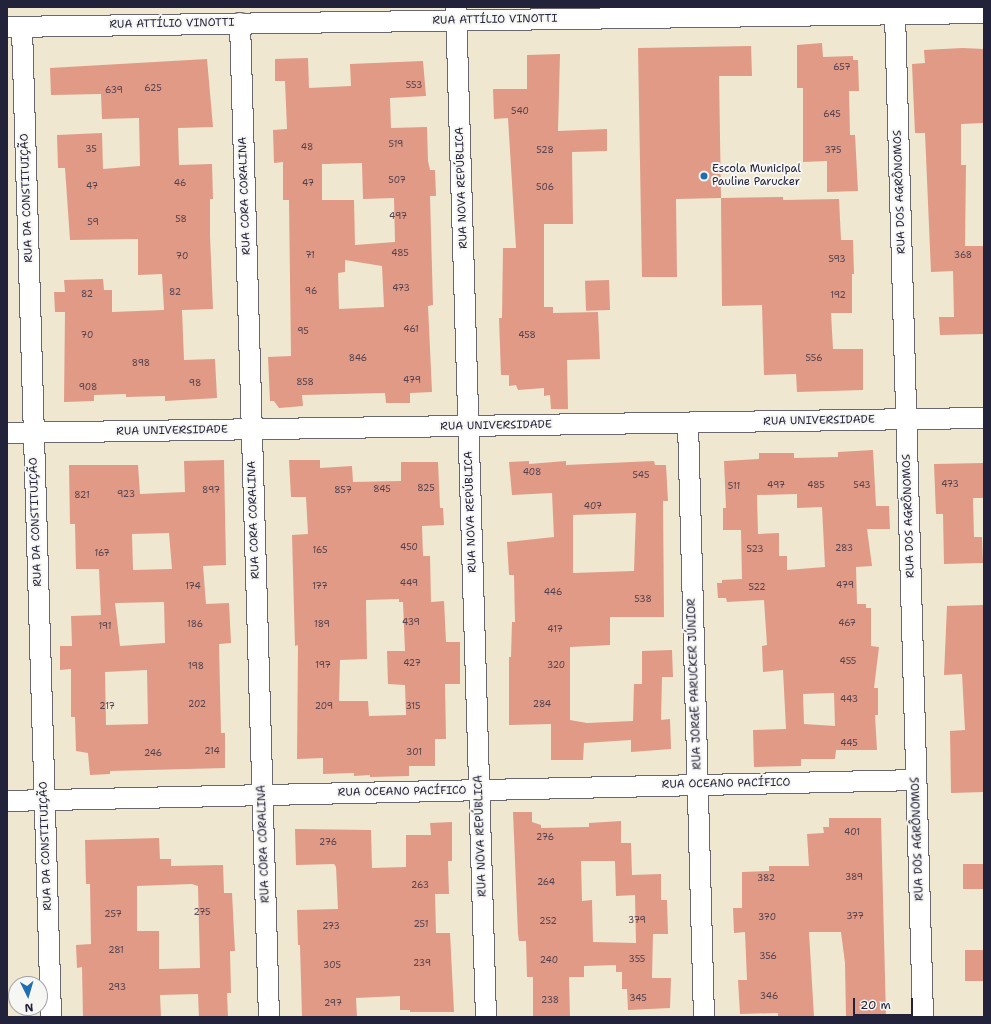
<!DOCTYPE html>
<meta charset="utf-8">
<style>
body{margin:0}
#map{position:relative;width:991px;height:1024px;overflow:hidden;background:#efe7d0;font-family:"Shantell Sans",sans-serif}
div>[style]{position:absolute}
.building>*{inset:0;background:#e09a86;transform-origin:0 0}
.roads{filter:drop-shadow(1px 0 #6a676f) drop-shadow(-1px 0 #6a676f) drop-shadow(0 1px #6a676f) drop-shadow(0 -1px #6a676f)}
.minor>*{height:20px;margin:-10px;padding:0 10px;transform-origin:10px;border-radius:10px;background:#fff}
.dots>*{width:11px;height:11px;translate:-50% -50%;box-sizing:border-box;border:2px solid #f6f6f2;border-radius:50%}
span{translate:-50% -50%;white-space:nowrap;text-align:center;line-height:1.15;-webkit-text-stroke:4px #f6f6f2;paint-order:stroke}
.number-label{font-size:9px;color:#52404e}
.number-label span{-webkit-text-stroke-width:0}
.street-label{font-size:11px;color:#22223b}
.poi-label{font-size:11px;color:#22223b}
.left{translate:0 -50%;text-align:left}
.frame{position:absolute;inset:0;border:8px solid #22223b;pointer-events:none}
.north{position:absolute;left:8px;top:976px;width:40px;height:40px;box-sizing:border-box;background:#f6f6f2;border:1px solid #a1a1a9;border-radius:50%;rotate:175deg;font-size:11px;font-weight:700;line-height:16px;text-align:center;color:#22223b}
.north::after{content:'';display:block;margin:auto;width:14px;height:18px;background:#1f6fb2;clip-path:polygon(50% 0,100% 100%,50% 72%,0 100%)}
.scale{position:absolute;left:853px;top:998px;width:60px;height:18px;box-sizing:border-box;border:2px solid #22223b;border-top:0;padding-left:5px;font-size:12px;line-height:14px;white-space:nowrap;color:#22223b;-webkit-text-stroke:3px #f6f6f2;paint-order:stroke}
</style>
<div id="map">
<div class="building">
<div style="clip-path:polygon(822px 43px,823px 57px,853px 56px,853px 60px,858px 60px,859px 91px,849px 91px,850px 135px,855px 135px,858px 191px,827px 192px,827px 161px,803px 162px,803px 88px,797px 88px,797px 45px)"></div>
<div style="clip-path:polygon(751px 46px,752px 76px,719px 76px,721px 198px,676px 199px,677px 277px,642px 277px,638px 48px)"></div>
<div style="clip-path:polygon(962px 48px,984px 49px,984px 123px,961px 124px,961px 165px,966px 165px,965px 246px,984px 246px,984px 334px,940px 335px,939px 317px,954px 317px,953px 271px,931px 272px,925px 133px,915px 133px,912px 64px,925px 63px,924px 50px)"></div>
<div style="clip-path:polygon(560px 54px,558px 131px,607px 129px,607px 151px,572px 152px,573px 224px,544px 224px,544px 307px,553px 307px,553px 313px,598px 312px,600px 359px,567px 360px,568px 409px,551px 409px,550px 395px,544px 396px,544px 388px,518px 390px,516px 385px,509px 386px,509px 375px,501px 375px,499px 318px,502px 318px,503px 248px,516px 248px,508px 118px,494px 119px,493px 89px,527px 89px,527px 55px)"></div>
<div style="clip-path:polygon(evenodd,308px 58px,309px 88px,351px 86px,350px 64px,423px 61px,426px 96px,390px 98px,391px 128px,427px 127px,428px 161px,430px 170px,435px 170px,436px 196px,430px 196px,433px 305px,428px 306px,432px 392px,410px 393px,410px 403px,386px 403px,385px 393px,302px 395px,303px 406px,279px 408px,274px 401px,270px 401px,268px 357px,291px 356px,289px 200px,283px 200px,283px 162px,274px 163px,273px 130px,287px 129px,285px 81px,275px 81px,275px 59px,308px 58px,362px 163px,363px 199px,394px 198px,395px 242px,355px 245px,354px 200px,322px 200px,322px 164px,362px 163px,308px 58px,345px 260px,382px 266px,384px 307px,339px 309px,338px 273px,345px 272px,345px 260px)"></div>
<div style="clip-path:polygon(207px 59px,213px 127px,178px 128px,179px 165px,212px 164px,213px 199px,210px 199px,210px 236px,213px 309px,182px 310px,184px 360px,215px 359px,217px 398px,165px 401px,165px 396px,126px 397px,126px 394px,94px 395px,94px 401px,64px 402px,65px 312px,55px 312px,54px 292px,65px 292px,64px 280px,103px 279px,104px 290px,112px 290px,112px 312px,164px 310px,162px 274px,138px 275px,138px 239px,70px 240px,65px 168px,58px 168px,57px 135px,102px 133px,103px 169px,140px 166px,139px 118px,102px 119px,101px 94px,51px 95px,50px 68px)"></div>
<div style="clip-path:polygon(783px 197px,783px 200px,839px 199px,841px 240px,853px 240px,854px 274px,852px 274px,852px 313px,831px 313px,833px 349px,863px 349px,863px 390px,797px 392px,796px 374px,764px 375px,762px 305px,722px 306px,721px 198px)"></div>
<div style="left:609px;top:280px;width:30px;height:24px;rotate:88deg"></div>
<div style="clip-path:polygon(evenodd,873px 450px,876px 506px,889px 506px,890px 529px,867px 529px,872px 566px,856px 567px,857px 604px,866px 604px,866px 608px,871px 608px,871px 646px,879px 647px,874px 688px,878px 688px,878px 715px,875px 715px,877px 750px,836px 750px,835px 759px,801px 759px,801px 766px,754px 767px,753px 730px,786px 729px,783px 670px,763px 672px,762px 646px,767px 645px,764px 600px,727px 602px,726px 598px,718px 598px,717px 583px,722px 583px,722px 580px,742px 579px,741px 530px,723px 530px,723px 508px,726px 508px,724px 461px,759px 459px,759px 453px,794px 453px,794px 458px,838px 457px,838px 452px,873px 450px,797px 494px,797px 508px,822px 507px,825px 567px,787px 570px,787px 556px,779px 556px,779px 533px,758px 534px,757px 495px,797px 494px,873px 450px,834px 693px,835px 726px,804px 724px,803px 694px,834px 693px)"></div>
<div style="clip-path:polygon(evenodd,224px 460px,226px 565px,203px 566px,206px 604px,229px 603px,231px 643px,219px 644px,221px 733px,225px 733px,225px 768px,110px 771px,110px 774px,90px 775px,88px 753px,76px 751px,75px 717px,71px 717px,71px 669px,60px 670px,60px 646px,72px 646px,71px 616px,101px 615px,99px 569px,76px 569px,75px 524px,70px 524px,69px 465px,138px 465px,140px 494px,185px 492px,184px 461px,224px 460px,169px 533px,172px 569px,133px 570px,132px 534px,169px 533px,224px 460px,164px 602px,165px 643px,120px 646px,115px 603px,164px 602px,224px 460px,147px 670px,148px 724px,106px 725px,105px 672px,147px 670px)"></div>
<div style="clip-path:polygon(evenodd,289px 460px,320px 460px,320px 468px,352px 466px,353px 482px,401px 481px,401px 462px,438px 462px,440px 508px,443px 508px,444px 525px,422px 526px,423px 556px,430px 556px,431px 602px,444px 601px,446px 642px,460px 642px,460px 684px,445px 684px,446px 739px,435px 739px,435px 766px,409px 766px,409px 776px,370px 777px,370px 775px,354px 776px,354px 773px,323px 774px,323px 758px,297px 759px,298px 645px,295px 646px,292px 535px,308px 534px,306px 497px,291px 497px,289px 460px,399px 599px,399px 602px,403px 602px,405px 651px,387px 651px,388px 684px,405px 685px,406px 715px,369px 716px,368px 701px,339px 701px,340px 660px,367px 659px,366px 600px,399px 599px)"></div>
<div style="clip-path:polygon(evenodd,529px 461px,529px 464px,566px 461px,566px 465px,654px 461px,655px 465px,666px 465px,668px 501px,663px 501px,664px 617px,610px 617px,610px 645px,570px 647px,570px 720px,587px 723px,633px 721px,634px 684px,642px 684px,642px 651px,672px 650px,673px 677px,662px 677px,661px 720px,670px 719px,671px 749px,631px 752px,631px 740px,584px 743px,583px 760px,551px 760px,551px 724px,509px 725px,509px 657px,511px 657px,512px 622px,515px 622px,514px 575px,509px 575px,507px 542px,554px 537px,552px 493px,512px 495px,509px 462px,529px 461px,636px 513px,634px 571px,573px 573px,573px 515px,636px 513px)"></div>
<div style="clip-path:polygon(984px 463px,984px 498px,973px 498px,974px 537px,982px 537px,983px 563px,944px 564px,943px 514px,936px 514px,934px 464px)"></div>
<div style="clip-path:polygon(984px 605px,984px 792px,951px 793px,950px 731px,965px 730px,962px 674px,944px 675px,947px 606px)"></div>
<div style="clip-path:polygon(evenodd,513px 812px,532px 812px,532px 822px,541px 825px,541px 828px,589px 827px,589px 823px,621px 821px,621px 843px,631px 843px,632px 875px,661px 874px,661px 900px,667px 900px,668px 934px,653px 934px,652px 978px,671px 978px,670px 1008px,628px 1010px,627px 989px,622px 989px,622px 972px,616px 972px,616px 965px,584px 966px,584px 977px,569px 977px,570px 1016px,533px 1017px,533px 977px,527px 977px,526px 941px,519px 941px,518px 934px,513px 812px,581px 861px,615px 861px,616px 896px,635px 895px,636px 943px,593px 942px,592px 900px,582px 901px,581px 861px)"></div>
<div style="clip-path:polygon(829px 818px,881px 818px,886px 1017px,846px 1017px,845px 963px,841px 932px,809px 932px,814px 1017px,778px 1017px,778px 1013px,740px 1014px,738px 980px,747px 980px,745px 932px,734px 933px,733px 908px,742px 908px,742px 872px,769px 871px,769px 866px,809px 866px,807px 834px,824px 833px,823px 827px,829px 827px)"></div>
<div style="clip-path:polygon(452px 822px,452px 861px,448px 861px,449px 894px,435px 894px,436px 933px,450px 933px,454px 1012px,410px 1012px,410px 1010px,400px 1010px,400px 996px,356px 998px,357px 1017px,302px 1017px,300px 945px,298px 945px,297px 910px,338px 909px,336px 867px,334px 864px,296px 865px,295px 829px,371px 830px,372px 868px,406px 867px,406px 835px,431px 835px,430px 823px)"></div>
<div style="clip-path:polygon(evenodd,159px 838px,160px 859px,171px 859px,171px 866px,223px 865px,224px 893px,232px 893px,235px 951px,230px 951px,231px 993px,227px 993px,228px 1017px,199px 1017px,198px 994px,160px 995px,161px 1017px,83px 1017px,82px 967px,77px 968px,76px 945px,91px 944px,90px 884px,86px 884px,85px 840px,159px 838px,192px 884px,198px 886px,200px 968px,159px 969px,159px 931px,137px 931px,137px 886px,192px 884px)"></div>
<div style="left:984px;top:864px;width:25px;height:21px;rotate:90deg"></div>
<div style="left:984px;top:950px;width:31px;height:19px;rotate:90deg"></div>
</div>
<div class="roads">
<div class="minor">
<div style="left:456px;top:7px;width:1010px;rotate:88.3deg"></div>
<div style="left:895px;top:14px;width:1003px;rotate:88.4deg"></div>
<div style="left:240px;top:23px;width:994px;rotate:88.33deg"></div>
<div style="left:7px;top:27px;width:977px;rotate:-0.82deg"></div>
<div style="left:22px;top:27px;width:990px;rotate:88.32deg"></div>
<div style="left:688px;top:423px;width:594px;rotate:88.46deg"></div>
<div style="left:7px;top:433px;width:977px;rotate:-0.88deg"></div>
<div style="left:7px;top:801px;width:909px;rotate:-1.32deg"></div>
</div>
</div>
<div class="dots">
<div style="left:704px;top:176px;background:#1f6fb2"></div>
</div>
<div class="number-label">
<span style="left:842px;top:67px">657</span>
<span style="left:414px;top:85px">553</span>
<span style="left:153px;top:88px">625</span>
<span style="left:114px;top:90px">639</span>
<span style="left:520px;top:111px">540</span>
<span style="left:832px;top:114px">645</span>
<span style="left:396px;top:144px">519</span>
<span style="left:307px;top:147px">48</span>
<span style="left:91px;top:149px">35</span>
<span style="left:545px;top:150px">528</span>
<span style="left:833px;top:150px">375</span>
<span style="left:397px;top:180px">507</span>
<span style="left:180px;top:183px">46</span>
<span style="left:308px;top:183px">47</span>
<span style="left:92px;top:186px">47</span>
<span style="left:545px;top:187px">506</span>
<span style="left:398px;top:216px">497</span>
<span style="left:181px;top:219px">58</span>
<span style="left:93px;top:222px">59</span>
<span style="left:400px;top:253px">485</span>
<span style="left:310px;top:255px">71</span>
<span style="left:963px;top:255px">368</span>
<span style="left:182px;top:256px">70</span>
<span style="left:837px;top:259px">593</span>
<span style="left:401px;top:288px">473</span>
<span style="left:311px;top:291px">96</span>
<span style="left:175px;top:292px">82</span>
<span style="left:87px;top:294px">82</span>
<span style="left:838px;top:295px">192</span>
<span style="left:411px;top:329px">461</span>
<span style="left:303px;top:331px">95</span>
<span style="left:87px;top:335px">70</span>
<span style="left:527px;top:335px">458</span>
<span style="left:358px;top:358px">846</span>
<span style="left:814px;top:358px">556</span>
<span style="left:141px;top:363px">898</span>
<span style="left:412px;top:380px">479</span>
<span style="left:305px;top:382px">858</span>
<span style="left:195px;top:383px">98</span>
<span style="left:88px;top:387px">908</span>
<span style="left:532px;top:472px">408</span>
<span style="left:641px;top:475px">545</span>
<span style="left:950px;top:484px">473</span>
<span style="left:776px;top:485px">497</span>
<span style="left:816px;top:485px">485</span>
<span style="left:862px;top:485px">543</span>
<span style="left:734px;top:486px">511</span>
<span style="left:426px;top:488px">825</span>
<span style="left:382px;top:489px">845</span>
<span style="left:211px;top:490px">897</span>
<span style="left:343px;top:490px">857</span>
<span style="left:126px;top:494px">923</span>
<span style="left:82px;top:495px">821</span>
<span style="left:593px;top:506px">407</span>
<span style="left:409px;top:547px">450</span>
<span style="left:844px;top:548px">283</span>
<span style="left:755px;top:549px">523</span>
<span style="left:320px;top:550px">165</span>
<span style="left:102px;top:553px">167</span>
<span style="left:409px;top:583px">449</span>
<span style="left:845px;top:585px">479</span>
<span style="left:193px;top:586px">174</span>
<span style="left:320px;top:586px">177</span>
<span style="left:757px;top:587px">522</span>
<span style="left:553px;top:592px">446</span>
<span style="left:643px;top:599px">538</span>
<span style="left:411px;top:622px">439</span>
<span style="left:847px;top:623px">467</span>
<span style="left:195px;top:624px">186</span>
<span style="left:322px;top:624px">189</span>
<span style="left:105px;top:626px">191</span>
<span style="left:555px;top:629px">417</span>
<span style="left:848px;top:661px">455</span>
<span style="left:412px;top:663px">427</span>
<span style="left:323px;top:665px">197</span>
<span style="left:556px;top:665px">320</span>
<span style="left:196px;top:666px">198</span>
<span style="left:849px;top:699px">443</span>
<span style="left:197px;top:704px">202</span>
<span style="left:542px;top:704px">284</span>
<span style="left:107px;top:706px">217</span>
<span style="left:324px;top:706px">209</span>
<span style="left:413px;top:706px">315</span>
<span style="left:849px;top:743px">445</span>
<span style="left:212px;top:751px">214</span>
<span style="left:414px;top:752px">301</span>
<span style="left:153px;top:753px">246</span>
<span style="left:852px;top:832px">401</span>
<span style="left:545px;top:837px">276</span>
<span style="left:328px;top:842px">276</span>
<span style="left:854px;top:877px">389</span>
<span style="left:766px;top:878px">382</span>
<span style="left:546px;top:882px">264</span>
<span style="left:420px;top:885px">263</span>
<span style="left:202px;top:912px">275</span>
<span style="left:113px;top:914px">257</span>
<span style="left:855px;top:916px">377</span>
<span style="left:767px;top:917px">370</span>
<span style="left:637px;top:920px">379</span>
<span style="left:548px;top:921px">252</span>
<span style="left:421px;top:924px">251</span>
<span style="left:331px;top:926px">273</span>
<span style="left:116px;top:950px">281</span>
<span style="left:768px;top:956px">356</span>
<span style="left:637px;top:959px">355</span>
<span style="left:549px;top:960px">240</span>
<span style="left:422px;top:963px">239</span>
<span style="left:332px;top:965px">305</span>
<span style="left:117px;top:987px">293</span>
<span style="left:769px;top:996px">346</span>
<span style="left:638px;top:998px">345</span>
<span style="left:550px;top:1000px">238</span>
<span style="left:333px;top:1003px">297</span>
</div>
<div class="street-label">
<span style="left:495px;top:20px;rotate:-1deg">RUA ATTÍLIO VINOTTI</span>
<span style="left:172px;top:24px;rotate:-1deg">RUA ATTÍLIO VINOTTI</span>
<span style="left:462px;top:188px;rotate:-92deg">RUA NOVA REPÚBLICA</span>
<span style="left:900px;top:192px;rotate:-92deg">RUA DOS AGRÔNOMOS</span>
<span style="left:245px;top:196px;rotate:-92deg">RUA CORA CORALINA</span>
<span style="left:27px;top:198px;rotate:-92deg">RUA DA CONSTITUIÇÃO</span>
<span style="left:819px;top:421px;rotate:-1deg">RUA UNIVERSIDADE</span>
<span style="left:496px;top:426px;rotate:-1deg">RUA UNIVERSIDADE</span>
<span style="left:172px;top:431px;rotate:-1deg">RUA UNIVERSIDADE</span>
<span style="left:471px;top:512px;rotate:-92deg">RUA NOVA REPÚBLICA</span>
<span style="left:909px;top:516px;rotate:-92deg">RUA DOS AGRÔNOMOS</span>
<span style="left:254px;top:520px;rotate:-92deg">RUA CORA CORALINA</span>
<span style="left:36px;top:522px;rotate:-92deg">RUA DA CONSTITUIÇÃO</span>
<span style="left:695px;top:684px;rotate:-92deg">RUA JORGE PARUCKER JÚNIOR</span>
<span style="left:726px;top:784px;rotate:-1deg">RUA OCEANO PACÍFICO</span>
<span style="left:402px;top:792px;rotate:-1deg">RUA OCEANO PACÍFICO</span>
<span style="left:481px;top:836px;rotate:-92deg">RUA NOVA REPÚBLICA</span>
<span style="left:918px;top:839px;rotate:-92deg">RUA DOS AGRÔNOMOS</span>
<span style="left:264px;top:844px;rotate:-92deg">RUA CORA CORALINA</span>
<span style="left:46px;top:846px;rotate:-92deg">RUA DA CONSTITUIÇÃO</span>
</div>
<div class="poi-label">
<span class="left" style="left:712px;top:176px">Escola Municipal<br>Pauline Parucker</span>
</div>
<div class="frame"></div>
<div class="north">N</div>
<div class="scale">20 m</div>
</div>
